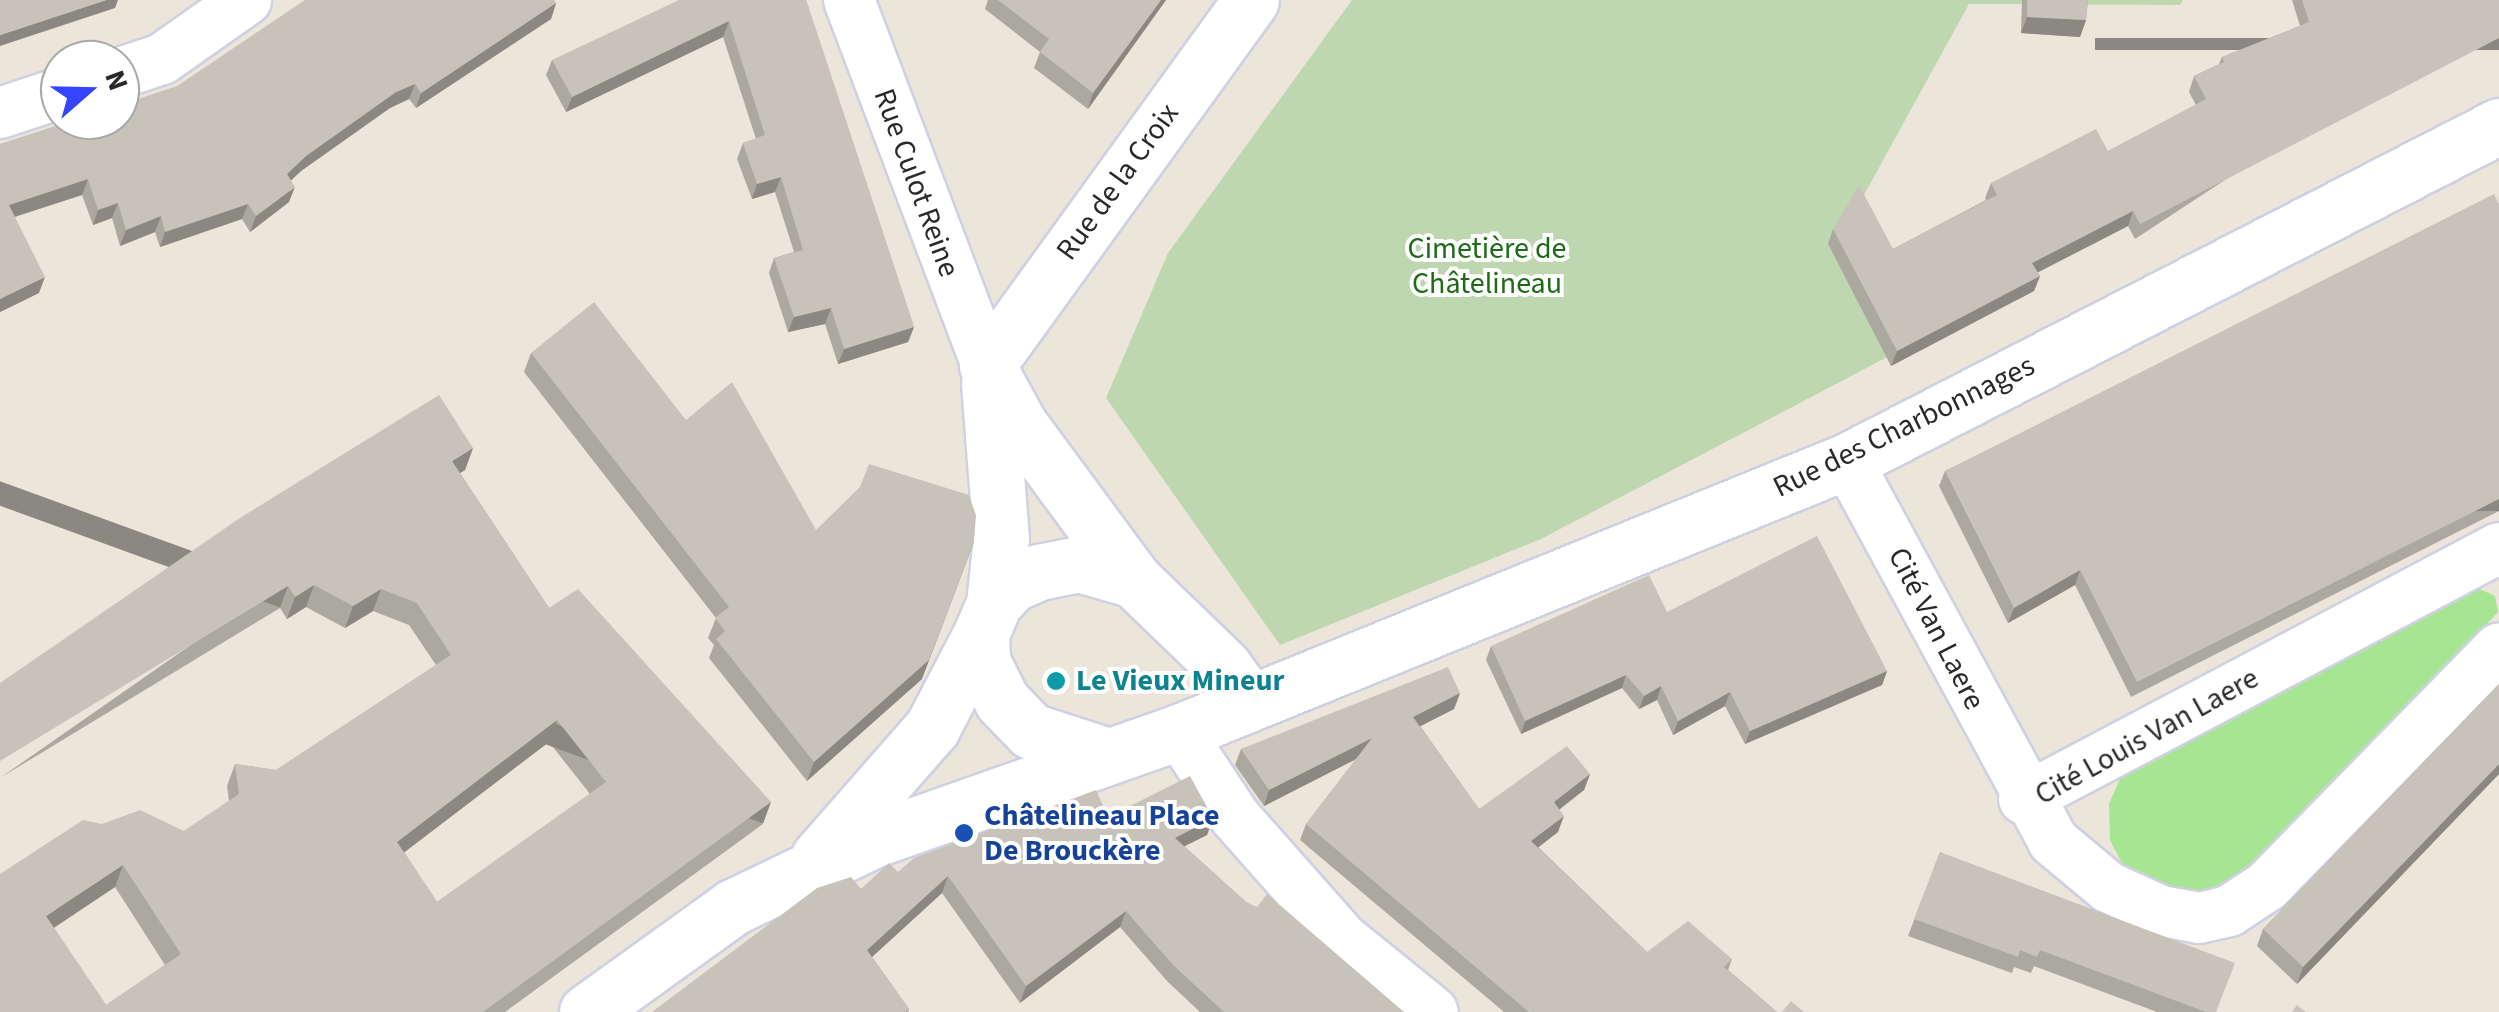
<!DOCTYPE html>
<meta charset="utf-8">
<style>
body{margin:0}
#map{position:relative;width:2499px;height:1012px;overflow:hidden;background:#ece6da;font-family:"Source Sans 3",sans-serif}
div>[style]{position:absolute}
.green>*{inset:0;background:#a6e692}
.cemetery>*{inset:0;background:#bfd7b0}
.roads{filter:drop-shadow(2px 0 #cfd1e3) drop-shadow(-2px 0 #cfd1e3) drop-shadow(0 2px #cfd1e3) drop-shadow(0 -2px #cfd1e3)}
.street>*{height:50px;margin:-25px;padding:0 25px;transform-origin:25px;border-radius:25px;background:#fff}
.secondary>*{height:55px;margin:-27.5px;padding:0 27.5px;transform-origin:27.5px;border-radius:27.5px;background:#fff}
.wall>*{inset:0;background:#aba8a0}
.shaded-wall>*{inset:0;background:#8b8882;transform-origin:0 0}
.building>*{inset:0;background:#c7c3ba}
.dots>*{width:28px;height:28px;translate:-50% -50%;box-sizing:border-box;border:5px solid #fff;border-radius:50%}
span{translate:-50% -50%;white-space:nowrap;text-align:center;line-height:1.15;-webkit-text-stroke:8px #fff;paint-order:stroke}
.street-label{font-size:30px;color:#292929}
.park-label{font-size:30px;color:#1e6a15}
.culture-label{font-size:30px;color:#0d838f;font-weight:700}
.left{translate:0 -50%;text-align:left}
.transit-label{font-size:30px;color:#164399;font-weight:700}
.north{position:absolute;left:40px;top:40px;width:100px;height:100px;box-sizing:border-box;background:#fff;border:2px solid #a9a9a9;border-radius:50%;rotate:70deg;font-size:28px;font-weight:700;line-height:40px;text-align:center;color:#292929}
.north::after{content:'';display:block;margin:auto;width:35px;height:45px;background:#3444ff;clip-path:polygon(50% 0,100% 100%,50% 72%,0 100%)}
</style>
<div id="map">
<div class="green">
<div style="clip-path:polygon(2473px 586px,2495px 596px,2498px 612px,2269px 856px,2205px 900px,2178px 901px,2125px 869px,2110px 840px,2109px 804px,2125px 767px)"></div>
</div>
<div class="cemetery">
<div style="clip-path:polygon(1352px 0,2183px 0,2180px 5px,1969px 4px,1837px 244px,1893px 354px,1541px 539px,1280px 645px,1106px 398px,1168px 253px)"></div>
</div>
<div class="roads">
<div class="street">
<div style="left:849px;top:0;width:390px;rotate:69.3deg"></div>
<div style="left:120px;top:73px;width:44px;rotate:-18.4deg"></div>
<div style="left:162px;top:59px;width:103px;rotate:-35.1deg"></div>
<div style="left:0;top:113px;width:63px;rotate:-18.4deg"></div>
<div style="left:1847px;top:461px;width:432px;rotate:61.5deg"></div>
<div style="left:2053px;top:841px;width:72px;rotate:39.9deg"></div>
<div style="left:2108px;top:887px;width:58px;rotate:24.4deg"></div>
<div style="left:2161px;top:911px;width:39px;rotate:10deg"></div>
<div style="left:2199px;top:918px;width:31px;rotate:-13deg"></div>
<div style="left:2229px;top:911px;width:45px;rotate:-33.3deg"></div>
<div style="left:2267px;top:886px;width:332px;rotate:-45.7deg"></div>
<div style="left:1179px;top:732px;width:102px;rotate:56.6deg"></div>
<div style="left:1235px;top:817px;width:164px;rotate:48.5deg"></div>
<div style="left:1344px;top:940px;width:114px;rotate:39deg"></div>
<div style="left:2024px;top:799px;width:537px;rotate:-27.85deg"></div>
</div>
<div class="secondary">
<div style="left:987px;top:365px;width:450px;rotate:-54.1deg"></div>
<div style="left:987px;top:365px;width:67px;rotate:61.5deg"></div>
<div style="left:1019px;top:424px;width:194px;rotate:53.6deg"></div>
<div style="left:989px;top:383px;width:155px;rotate:85.6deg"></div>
<div style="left:1001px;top:538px;width:65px;rotate:96.1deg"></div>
<div style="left:1108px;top:756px;width:81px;rotate:-162deg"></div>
<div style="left:1031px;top:731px;width:42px;rotate:-134deg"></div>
<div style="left:1002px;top:701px;width:45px;rotate:-116.6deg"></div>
<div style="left:982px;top:661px;width:27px;rotate:-92deg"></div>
<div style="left:981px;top:634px;width:34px;rotate:-67deg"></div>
<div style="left:994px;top:603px;width:26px;rotate:-47deg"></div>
<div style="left:1012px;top:584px;width:30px;rotate:-24deg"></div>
<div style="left:1039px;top:572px;width:41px;rotate:-11.3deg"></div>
<div style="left:1079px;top:564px;width:57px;rotate:16.2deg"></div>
<div style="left:1134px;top:580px;width:125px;rotate:44deg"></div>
<div style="left:1224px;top:667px;width:44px;rotate:54.2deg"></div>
<div style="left:819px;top:857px;width:171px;rotate:-48.8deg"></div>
<div style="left:932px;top:728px;width:106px;rotate:-62.5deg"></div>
<div style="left:587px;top:1012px;width:180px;rotate:-35.7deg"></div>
<div style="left:733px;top:907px;width:157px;rotate:-25.6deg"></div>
<div style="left:875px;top:839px;width:322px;rotate:-19.4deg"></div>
<div style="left:1179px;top:732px;width:721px;rotate:-22.08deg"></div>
<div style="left:1847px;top:461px;width:733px;rotate:-27.19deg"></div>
</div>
</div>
<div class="wall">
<div style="clip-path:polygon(806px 0,914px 327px,908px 342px,838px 364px,825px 324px,788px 332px,769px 273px,774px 258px,794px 252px,775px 192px,752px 199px,737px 159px,743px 143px,756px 139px,723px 37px,566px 112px,546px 75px,552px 60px)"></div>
<div style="clip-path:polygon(988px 0,1166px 0,1088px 109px,1034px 68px,1040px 52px,985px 9px)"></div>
<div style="clip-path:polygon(2022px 0,2088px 0,2086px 20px,2080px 37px,2021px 33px)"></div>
<div style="clip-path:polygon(2292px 0,2499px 0,2135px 239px,2128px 226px,2038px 272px,2040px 276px,2034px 291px,1891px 366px,1828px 244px,1833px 229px,1893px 249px,1986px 200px,1985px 198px,1991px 183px,2108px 151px,2196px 105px,2189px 92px,2194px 76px,2219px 64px,2222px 57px,2300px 26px)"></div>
<div style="clip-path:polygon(556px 3px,551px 19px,416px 108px,409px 99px,390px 108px,301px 171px,291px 180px,289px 202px,250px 232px,242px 219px,160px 247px,155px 232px,120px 246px,112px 218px,93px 225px,82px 195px,15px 217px,39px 293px,0 312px,0 144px)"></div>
<div style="clip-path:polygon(2499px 204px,2499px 511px,2131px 697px,2075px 585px,2008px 623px,1939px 486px,1945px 471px)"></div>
<div style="clip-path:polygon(531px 353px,686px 420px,816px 530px,922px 679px,807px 781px,709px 658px,714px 645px,708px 638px,716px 618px,524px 372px)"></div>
<div style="clip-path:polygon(evenodd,473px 448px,465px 470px,460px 473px,549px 608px,763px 824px,505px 1012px,0 1012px,102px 824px,184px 831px,229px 801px,227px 786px,235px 764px,276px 770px,436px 665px,409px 625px,373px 611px,345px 628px,306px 607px,287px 619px,280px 608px,0 778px,473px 448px,549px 742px,590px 794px,437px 902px,404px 852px,549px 742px,473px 448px,115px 887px,165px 965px,106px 1005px,54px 928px,115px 887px)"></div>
<div style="clip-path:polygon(1667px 612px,1887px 671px,1882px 685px,1745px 744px,1725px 706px,1673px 735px,1657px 700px,1639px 709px,1622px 688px,1521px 734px,1486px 660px,1491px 646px)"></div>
<div style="clip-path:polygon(2499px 684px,2499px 774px,2297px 984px,2257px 946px,2263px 929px)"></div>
<div style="clip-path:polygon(1460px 693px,1454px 709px,1420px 726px,1479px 809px,1590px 774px,1584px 790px,1559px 810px,1558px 832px,1538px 847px,1647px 952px,1732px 959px,1728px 970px,1777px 1012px,1504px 1012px,1300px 840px,1306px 824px,1356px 759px,1264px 806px,1235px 765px,1241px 749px)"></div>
<div style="clip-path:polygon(1108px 817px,1213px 818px,1207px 835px,1184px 846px,1246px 902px,1404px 1012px,1200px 1012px,1167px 981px,1120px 927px,1020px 1003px,942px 893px,872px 957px,909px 1009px,908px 1012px,652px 1012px,861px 889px,898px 872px)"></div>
<div style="clip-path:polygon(1940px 852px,2216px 1012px,2157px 1012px,2034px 966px,2031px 973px,2014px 967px,2012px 973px,1908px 936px)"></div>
</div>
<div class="shaded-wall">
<div style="clip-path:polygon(106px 0,118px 0,115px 8px,0 46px,0 35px)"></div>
<div style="clip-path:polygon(1161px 0,1166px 0,1088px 109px,1093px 93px)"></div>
<div style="clip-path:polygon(556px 3px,551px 19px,416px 108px,421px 93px)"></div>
<div style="clip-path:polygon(2027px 17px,2086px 20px,2080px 37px,2021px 33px)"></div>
<div style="clip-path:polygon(729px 21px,723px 37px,566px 112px,572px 97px)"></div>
<div style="left:2499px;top:38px;width:12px;height:404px;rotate:90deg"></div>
<div style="clip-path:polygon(415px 84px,409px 99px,390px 108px,301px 171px,281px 190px,287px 174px,306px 156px,396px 92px)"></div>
<div style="clip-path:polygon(781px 177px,775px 192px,752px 199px,757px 184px)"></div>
<div style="clip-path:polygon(88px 179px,82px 195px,4px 220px,9px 205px)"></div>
<div style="clip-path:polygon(295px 187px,289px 202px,250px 232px,256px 216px)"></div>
<div style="clip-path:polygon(118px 203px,112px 218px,93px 225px,98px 210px)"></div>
<div style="clip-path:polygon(248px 204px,242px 219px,160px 247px,165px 232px)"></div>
<div style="clip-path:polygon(2133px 211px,2128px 226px,2027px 278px,2032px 263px)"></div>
<div style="clip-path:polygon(161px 216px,155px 232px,120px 246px,126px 230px)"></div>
<div style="clip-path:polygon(2040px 276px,2034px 291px,1891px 366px,1897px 351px)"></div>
<div style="clip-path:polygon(45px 277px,39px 293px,0 312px,0 299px)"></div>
<div style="clip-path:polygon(831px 308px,825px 324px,788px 332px,794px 317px)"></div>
<div style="clip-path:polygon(914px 327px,908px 342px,838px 364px,844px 349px)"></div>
<div style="clip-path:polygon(473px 448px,465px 470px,444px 483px,452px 461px)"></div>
<div style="left:2499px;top:499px;width:12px;height:406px;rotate:90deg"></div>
<div style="clip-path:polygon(974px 542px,922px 679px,807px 781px,814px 762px)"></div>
<div style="clip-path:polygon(2080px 570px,2075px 585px,2008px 623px,2014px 608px)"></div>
<div style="clip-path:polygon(314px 585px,306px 607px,287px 619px,295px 597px)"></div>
<div style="left:288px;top:586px;width:23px;height:337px;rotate:110deg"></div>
<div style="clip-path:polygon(381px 589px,373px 611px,345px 628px,353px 606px)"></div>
<div style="clip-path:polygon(1887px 671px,1882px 685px,1745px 744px,1750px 731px)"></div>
<div style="clip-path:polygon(1626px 675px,1622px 688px,1521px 734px,1525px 721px)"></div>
<div style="clip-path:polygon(1661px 686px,1657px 700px,1639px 709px,1644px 696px)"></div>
<div style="clip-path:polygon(1730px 692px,1725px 706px,1673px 735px,1678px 721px)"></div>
<div style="clip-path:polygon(1460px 693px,1454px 709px,1407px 733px,1413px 717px)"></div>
<div style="clip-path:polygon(557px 720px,549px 742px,389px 864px,397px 842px)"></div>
<div style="clip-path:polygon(1372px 738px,1366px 754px,1264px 806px,1269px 790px)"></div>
<div style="clip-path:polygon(2499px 764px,2499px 774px,2297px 984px,2303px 967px)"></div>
<div style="clip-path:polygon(1590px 774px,1584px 790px,1548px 818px,1554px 802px)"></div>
<div style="left:771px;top:802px;width:23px;height:356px;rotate:110deg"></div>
<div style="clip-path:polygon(1564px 816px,1558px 832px,1526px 857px,1531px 841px)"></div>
<div style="clip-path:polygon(1213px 818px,1207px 835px,1169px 854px,1175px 838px)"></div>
<div style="clip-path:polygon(123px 865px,115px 887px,38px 938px,46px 916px)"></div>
<div style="clip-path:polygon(948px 876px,942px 893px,861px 967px,867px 950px)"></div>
<div style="clip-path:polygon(1126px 911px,1120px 927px,1020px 1003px,1026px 986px)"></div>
</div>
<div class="building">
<div style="clip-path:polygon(0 0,106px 0,0 35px)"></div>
<div style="clip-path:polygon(305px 0,554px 0,556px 3px,421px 93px,415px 84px,396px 92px,306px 156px,287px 174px,295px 187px,256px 216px,248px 204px,165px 232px,161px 216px,126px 230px,118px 203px,98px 210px,88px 179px,9px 205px,45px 277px,0 299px,0 144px,73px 120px,120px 120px,120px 105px,177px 86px)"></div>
<div style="clip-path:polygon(679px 0,806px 0,914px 327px,844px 349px,831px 308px,794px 317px,774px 258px,803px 250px,781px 177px,757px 184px,743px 143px,765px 135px,729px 21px,572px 97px,552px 60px)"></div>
<div style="clip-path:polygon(998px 0,1161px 0,1093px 93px,1040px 52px,1049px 39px)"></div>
<div style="clip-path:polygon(2027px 0,2088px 0,2086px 20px,2027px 17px)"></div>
<div style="clip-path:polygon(2302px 0,2499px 0,2499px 38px,2140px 224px,2133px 211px,2032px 263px,2040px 276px,1897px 351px,1833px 229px,1859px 185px,1893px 249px,1997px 195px,1991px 183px,2096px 129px,2108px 151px,2206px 99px,2194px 76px,2224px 62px,2222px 57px,2309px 22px)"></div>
<div style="clip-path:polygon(2494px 194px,2499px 204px,2499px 499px,2137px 682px,2080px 570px,2014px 608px,1945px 471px)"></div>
<div style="clip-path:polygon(594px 302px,686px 420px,732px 382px,816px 530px,860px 487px,869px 464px,969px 495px,976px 515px,974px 542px,929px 660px,814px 762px,716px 639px,725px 631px,715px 618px,729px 607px,531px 353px)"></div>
<div style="clip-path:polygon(evenodd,439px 395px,473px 448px,452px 461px,549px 608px,578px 589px,771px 802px,483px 1012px,0 1012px,0 874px,83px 820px,102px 824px,140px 810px,184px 831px,239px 794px,235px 764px,276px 770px,451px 655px,417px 603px,381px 589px,353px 606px,314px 585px,295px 597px,288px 586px,0 761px,0 683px,240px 518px,439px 395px,557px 720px,606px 782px,437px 902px,397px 842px,557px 720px,439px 395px,123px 865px,181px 954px,106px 1005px,46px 916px,123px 865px)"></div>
<div style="clip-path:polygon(1817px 536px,1887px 671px,1750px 731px,1730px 692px,1678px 721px,1661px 686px,1644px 696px,1626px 675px,1525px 721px,1491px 646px,1649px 575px,1667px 612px)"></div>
<div style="clip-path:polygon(1448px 667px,1460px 693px,1413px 717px,1479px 809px,1567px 746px,1590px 774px,1554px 802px,1564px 816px,1531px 841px,1647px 952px,1688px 921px,1732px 959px,1724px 967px,1777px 1012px,1529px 1012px,1306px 824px,1372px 738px,1269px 790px,1241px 749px)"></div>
<div style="clip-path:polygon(2499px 684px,2499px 764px,2303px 967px,2263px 929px)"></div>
<div style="clip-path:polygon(1190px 776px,1213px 818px,1175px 838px,1246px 902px,1257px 907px,1267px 894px,1404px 1012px,1224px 1012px,1173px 965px,1126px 911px,1026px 986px,948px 876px,867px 950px,909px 1009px,904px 1012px,652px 1012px,817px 888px,851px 877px,861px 889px,889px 863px,898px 872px,914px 858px,1096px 790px,1108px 817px)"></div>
<div style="clip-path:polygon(1940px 852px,2235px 963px,2216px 1012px,2206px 1012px,2040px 950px,2037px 957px,2020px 950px,2018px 957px,1914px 919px)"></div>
<div style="clip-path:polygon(1791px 1001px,1804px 1012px,1782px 1012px)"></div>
<div style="clip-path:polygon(2297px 1005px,2306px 1012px,2292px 1012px)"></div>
</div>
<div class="dots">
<div style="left:1056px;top:681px;background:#0f9aa8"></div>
<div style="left:964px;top:833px;background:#1a4fb4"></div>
</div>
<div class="street-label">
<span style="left:1118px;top:182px;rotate:-54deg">Rue de la Croix</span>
<span style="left:916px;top:183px;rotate:70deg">Rue Culot Reine</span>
<span style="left:1904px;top:427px;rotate:-26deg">Rue des Charbonnages</span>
<span style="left:1936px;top:629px;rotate:63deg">Cité Van Laere</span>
<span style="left:2147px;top:737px;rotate:-29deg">Cité Louis Van Laere</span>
</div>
<div class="park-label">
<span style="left:1487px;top:266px">Cimetière de<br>Châtelineau</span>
</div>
<div class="culture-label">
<span class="left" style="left:1076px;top:681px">Le Vieux Mineur</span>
</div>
<div class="transit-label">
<span class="left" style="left:984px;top:833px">Châtelineau Place<br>De Brouckère</span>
</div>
<div class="north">N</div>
</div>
